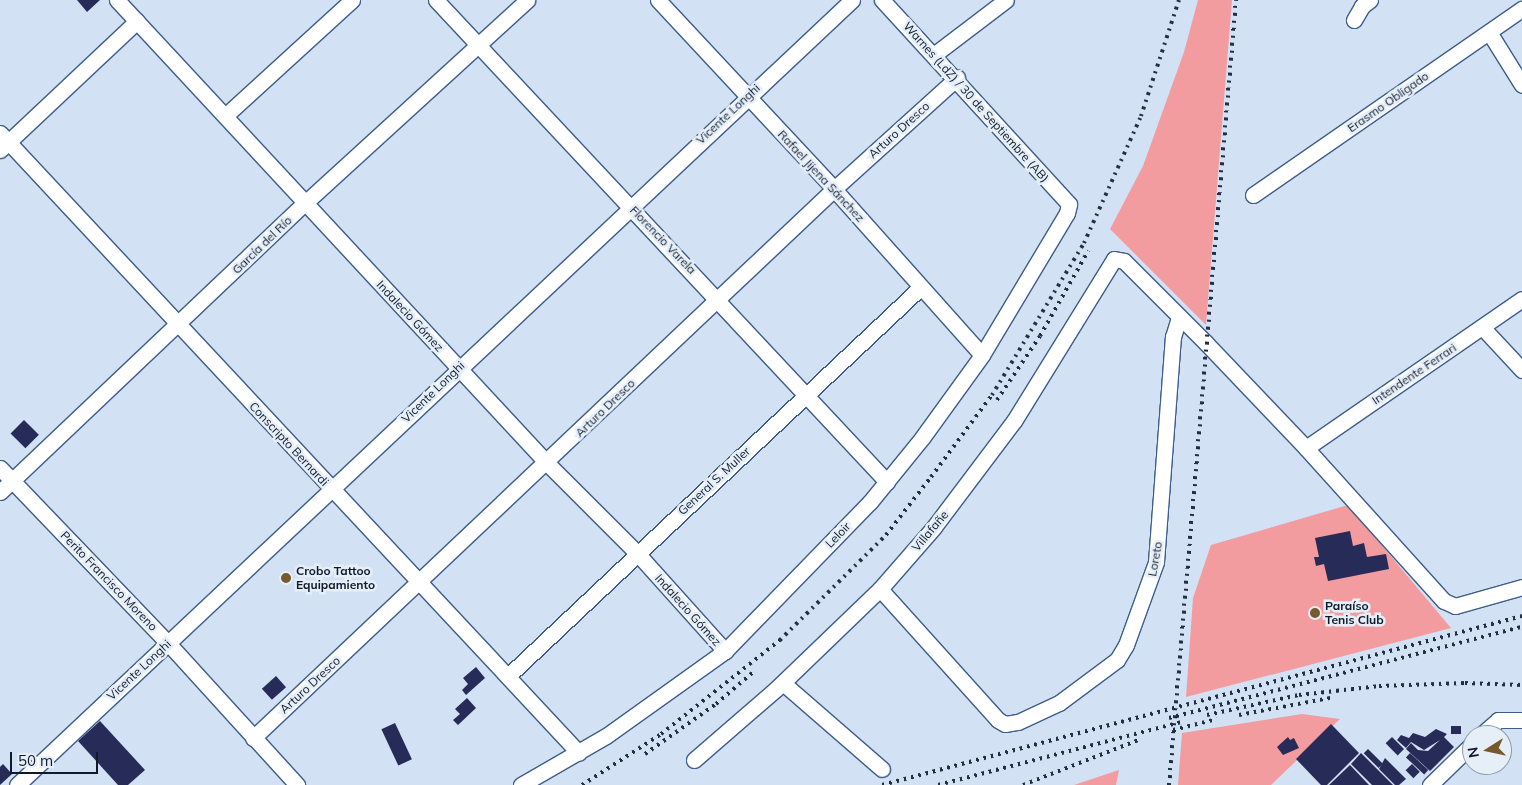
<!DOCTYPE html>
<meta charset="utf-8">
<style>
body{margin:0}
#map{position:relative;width:1522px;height:785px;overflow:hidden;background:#d3e1f5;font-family:Mulish,sans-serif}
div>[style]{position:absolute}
.green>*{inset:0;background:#f29c9f}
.building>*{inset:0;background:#272b58;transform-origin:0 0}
.roads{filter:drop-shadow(1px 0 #3f5d89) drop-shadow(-1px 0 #3f5d89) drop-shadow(0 1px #3f5d89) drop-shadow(0 -1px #3f5d89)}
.minor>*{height:15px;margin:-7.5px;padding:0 7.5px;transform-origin:7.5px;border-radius:7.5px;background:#fff}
.rail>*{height:4px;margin-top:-2px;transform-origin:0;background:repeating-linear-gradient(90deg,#222f41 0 2.5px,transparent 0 7.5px)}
.dots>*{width:14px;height:14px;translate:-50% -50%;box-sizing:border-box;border:2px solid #e6eef8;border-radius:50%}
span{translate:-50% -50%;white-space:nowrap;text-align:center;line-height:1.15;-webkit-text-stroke:5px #e6eef8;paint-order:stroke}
.street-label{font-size:12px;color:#0e1b2d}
.poi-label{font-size:12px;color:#0e1b2d;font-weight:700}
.left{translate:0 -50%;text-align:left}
.north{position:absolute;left:1462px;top:725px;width:50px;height:50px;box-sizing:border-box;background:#e6eef8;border:1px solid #909aa7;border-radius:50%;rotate:260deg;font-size:14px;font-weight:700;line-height:20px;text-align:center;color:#0e1b2d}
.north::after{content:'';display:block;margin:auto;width:18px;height:22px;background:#76592d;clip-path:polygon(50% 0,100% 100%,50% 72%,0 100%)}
.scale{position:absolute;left:10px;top:752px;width:88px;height:22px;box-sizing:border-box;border:2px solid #0e1b2d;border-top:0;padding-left:6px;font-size:15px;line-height:18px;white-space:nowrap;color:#0e1b2d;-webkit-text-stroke:4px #e6eef8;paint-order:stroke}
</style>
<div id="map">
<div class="green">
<div style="clip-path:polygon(1198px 0,1232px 0,1206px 325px,1110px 229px,1143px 166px,1184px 52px)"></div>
<div style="clip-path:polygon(1348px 505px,1451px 628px,1186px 697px,1193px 598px,1211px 545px)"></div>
<div style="clip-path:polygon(1302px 714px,1340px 719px,1271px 785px,1178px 785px,1182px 733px)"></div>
<div style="clip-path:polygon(1119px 770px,1116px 785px,1074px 785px)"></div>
</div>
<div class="building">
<div style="clip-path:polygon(77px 0,100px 0,87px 12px)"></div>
<div style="left:24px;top:420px;width:21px;height:19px;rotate:45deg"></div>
<div style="clip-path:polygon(1350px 531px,1353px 546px,1364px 543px,1367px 557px,1386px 554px,1389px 569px,1328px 581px,1324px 564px,1316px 566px,1314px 557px,1319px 557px,1315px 538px)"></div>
<div style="clip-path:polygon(476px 667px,485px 678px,466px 695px,462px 690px,468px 684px,463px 678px)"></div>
<div style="left:276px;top:676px;width:15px;height:19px;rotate:48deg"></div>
<div style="clip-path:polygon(467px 698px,476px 708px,458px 725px,453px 720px,460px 714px,455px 709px)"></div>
<div style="clip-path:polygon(100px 721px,145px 770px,128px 785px,118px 785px,78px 741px)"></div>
<div style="left:395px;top:723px;width:40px;height:15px;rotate:65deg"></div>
<div style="clip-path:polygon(1331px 724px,1359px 753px,1327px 785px,1321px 785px,1296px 759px)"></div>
<div style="left:1451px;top:726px;width:10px;height:8px"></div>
<div style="clip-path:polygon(1436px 729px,1447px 734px,1444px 737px,1454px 747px,1430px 771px,1406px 749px,1411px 743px,1418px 750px,1428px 751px,1440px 740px,1424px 750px,1411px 742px,1406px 748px,1397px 740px,1401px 735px,1409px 738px,1413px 733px,1425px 737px)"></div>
<div style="clip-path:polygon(1288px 737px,1290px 740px,1294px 738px,1299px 748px,1283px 755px,1277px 747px)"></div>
<div style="left:1392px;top:737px;width:17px;height:9px;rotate:45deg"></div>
<div style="left:1368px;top:749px;width:21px;height:6px;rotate:45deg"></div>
<div style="clip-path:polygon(1361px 753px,1393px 785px,1372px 785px,1351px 764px)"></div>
<div style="left:1410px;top:753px;width:25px;height:6px;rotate:43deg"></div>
<div style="clip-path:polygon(1385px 758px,1406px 779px,1399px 785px,1395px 785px,1379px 769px)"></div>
<div style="clip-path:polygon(3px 764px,12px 774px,0 785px,0 767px)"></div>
<div style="left:1412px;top:764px;width:11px;height:9px;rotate:45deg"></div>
<div style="clip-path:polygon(1350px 765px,1369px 785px,1329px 785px)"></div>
</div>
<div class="roads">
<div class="minor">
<div style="left:117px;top:0;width:632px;rotate:47.12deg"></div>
<div style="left:547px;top:463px;width:127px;rotate:45deg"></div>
<div style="left:637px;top:553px;width:132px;rotate:48.1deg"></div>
<div style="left:436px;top:0;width:660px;rotate:46.9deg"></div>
<div style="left:658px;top:0;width:258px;rotate:47deg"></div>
<div style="left:834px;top:189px;width:222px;rotate:48.3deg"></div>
<div style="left:1354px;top:20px;width:16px;rotate:-60deg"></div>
<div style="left:1362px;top:6px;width:10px;rotate:-37deg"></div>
<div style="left:1489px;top:32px;width:62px;rotate:58.1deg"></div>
<div style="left:935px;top:54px;width:89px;rotate:-37.3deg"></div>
<div style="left:225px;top:116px;width:172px;rotate:-42.4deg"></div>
<div style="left:0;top:133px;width:848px;rotate:46.96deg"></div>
<div style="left:0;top:150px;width:188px;rotate:-43.3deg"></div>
<div style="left:1253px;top:195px;width:327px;rotate:-34.7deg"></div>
<div style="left:1482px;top:327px;width:59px;rotate:47.1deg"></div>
<div style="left:1306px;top:448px;width:262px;rotate:-34.6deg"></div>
<div style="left:0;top:468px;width:243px;rotate:46.2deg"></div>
<div style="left:168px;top:643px;width:192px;rotate:47.7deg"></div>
<div style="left:0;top:492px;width:420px;rotate:-43.5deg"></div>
<div style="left:305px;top:203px;width:301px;rotate:-42.4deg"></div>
<div style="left:880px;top:589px;width:176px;rotate:48deg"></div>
<div style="left:998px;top:720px;width:8px;rotate:30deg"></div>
<div style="left:1005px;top:724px;width:13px;rotate:-9deg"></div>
<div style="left:1018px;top:722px;width:45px;rotate:-24.9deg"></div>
<div style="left:1059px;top:703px;width:72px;rotate:-36.6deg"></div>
<div style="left:1117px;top:660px;width:17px;rotate:-59deg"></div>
<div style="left:1126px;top:645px;width:88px;rotate:-70.1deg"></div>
<div style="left:1156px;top:562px;width:226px;rotate:-85.7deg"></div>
<div style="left:1173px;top:337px;width:21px;rotate:-73deg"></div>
<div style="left:508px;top:676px;width:567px;rotate:-43.29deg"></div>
<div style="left:783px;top:683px;width:131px;rotate:41deg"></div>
<div style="left:1481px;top:735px;width:23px;rotate:-41deg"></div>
<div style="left:1498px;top:720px;width:24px"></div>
<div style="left:253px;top:738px;width:799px;rotate:-43.38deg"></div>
<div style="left:834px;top:189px;width:166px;rotate:-42.1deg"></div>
<div style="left:694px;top:760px;width:108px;rotate:-40.9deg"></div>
<div style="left:776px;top:689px;width:144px;rotate:-43.9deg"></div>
<div style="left:880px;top:589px;width:82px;rotate:-48.9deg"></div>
<div style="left:934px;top:527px;width:133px;rotate:-53deg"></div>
<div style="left:1014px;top:421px;width:190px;rotate:-58.3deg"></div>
<div style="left:1114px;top:259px;width:10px;rotate:11deg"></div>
<div style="left:1124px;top:261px;width:116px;rotate:45deg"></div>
<div style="left:1206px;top:343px;width:145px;rotate:46.4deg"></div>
<div style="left:1306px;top:448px;width:206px;rotate:48deg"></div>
<div style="left:1444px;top:601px;width:12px;rotate:24deg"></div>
<div style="left:1455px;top:606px;width:70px;rotate:-15.8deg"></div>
<div style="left:17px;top:785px;width:1146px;rotate:-43.23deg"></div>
<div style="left:521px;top:785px;width:98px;rotate:-30deg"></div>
<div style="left:606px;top:736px;width:146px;rotate:-35.5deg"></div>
<div style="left:725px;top:651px;width:208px;rotate:-45.8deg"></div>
<div style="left:870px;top:502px;width:82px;rotate:-50.9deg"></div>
<div style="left:922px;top:438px;width:102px;rotate:-54.1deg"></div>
<div style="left:982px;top:355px;width:165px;rotate:-59.1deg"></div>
<div style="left:1067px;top:213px;width:9px;rotate:-77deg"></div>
<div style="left:1069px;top:204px;width:277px;rotate:-132.5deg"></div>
<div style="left:1430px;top:785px;width:59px;rotate:-44.3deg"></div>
</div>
</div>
<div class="rail">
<div style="left:997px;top:400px;width:77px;rotate:-56.1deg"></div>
<div style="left:1040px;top:336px;width:98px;rotate:-60.5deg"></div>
<div style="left:1207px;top:715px;width:94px;rotate:-12.3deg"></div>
<div style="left:1299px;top:695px;width:81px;rotate:-6.4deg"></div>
<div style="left:1379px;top:686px;width:86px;rotate:-2deg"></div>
<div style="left:1465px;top:683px;width:57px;rotate:2deg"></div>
<div style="left:1239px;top:715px;width:93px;rotate:-10.6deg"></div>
<div style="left:1169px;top:718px;width:365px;rotate:-14.5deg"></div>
<div style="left:1173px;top:730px;width:45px;rotate:-14deg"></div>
<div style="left:645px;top:754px;width:87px;rotate:-35.2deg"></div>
<div style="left:716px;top:704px;width:48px;rotate:-40.7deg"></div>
<div style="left:582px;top:785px;width:94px;rotate:-32.8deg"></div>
<div style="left:661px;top:734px;width:152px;rotate:-38.3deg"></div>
<div style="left:780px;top:640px;width:149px;rotate:-44.7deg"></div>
<div style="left:886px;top:535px;width:73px;rotate:-52.2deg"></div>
<div style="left:931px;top:477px;width:102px;rotate:-53.4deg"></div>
<div style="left:992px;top:395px;width:178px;rotate:-58.8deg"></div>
<div style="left:1084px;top:243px;width:139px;rotate:-65.8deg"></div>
<div style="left:1141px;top:116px;width:122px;rotate:-71.9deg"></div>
<div style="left:882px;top:785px;width:662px;rotate:-14.79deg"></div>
<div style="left:938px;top:785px;width:251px;rotate:-14.5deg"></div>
<div style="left:1023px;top:785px;width:127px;rotate:-21.3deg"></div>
<div style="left:1169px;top:785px;width:788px;rotate:-85.12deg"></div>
</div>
<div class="dots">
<div style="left:286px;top:578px;background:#76592d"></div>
<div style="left:1315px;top:613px;background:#76592d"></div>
</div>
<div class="street-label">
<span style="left:976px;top:102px;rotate:48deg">Warnes (LdZ) / 30 de Septiembre (AB)</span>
<span style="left:1388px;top:102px;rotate:-35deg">Erasmo Obligado</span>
<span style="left:728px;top:114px;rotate:-43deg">Vicente Longhi</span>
<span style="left:899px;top:130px;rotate:-42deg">Arturo Dresco</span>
<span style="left:821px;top:176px;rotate:47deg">Rafael Jijena Sánchez</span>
<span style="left:663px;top:240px;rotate:46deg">Florencio Varela</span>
<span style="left:262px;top:245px;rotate:-44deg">García del Río</span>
<span style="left:410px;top:316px;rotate:47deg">Indalecio Gómez</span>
<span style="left:1414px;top:374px;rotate:-34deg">Intendente Ferrari</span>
<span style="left:433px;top:392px;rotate:-44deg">Vicente Longhi</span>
<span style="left:605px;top:408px;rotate:-44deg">Arturo Dresco</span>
<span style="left:289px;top:444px;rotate:47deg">Conscripto Bernardi</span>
<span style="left:714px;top:481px;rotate:-43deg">General S. Muller</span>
<span style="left:930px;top:531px;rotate:-50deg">Villafañe</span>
<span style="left:838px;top:535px;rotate:-46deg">Leloir</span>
<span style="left:1155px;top:559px;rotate:-80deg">Loreto</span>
<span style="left:109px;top:581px;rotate:46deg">Perito Francisco Moreno</span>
<span style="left:688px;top:610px;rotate:48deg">Indalecio Gómez</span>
<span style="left:139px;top:670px;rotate:-43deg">Vicente Longhi</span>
<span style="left:310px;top:685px;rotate:-43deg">Arturo Dresco</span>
</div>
<div class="poi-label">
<span class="left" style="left:296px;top:578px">Crobo Tattoo<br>Equipamiento</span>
<span class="left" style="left:1325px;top:613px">Paraíso<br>Tenis Club</span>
</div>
<div class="north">N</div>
<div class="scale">50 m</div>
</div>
